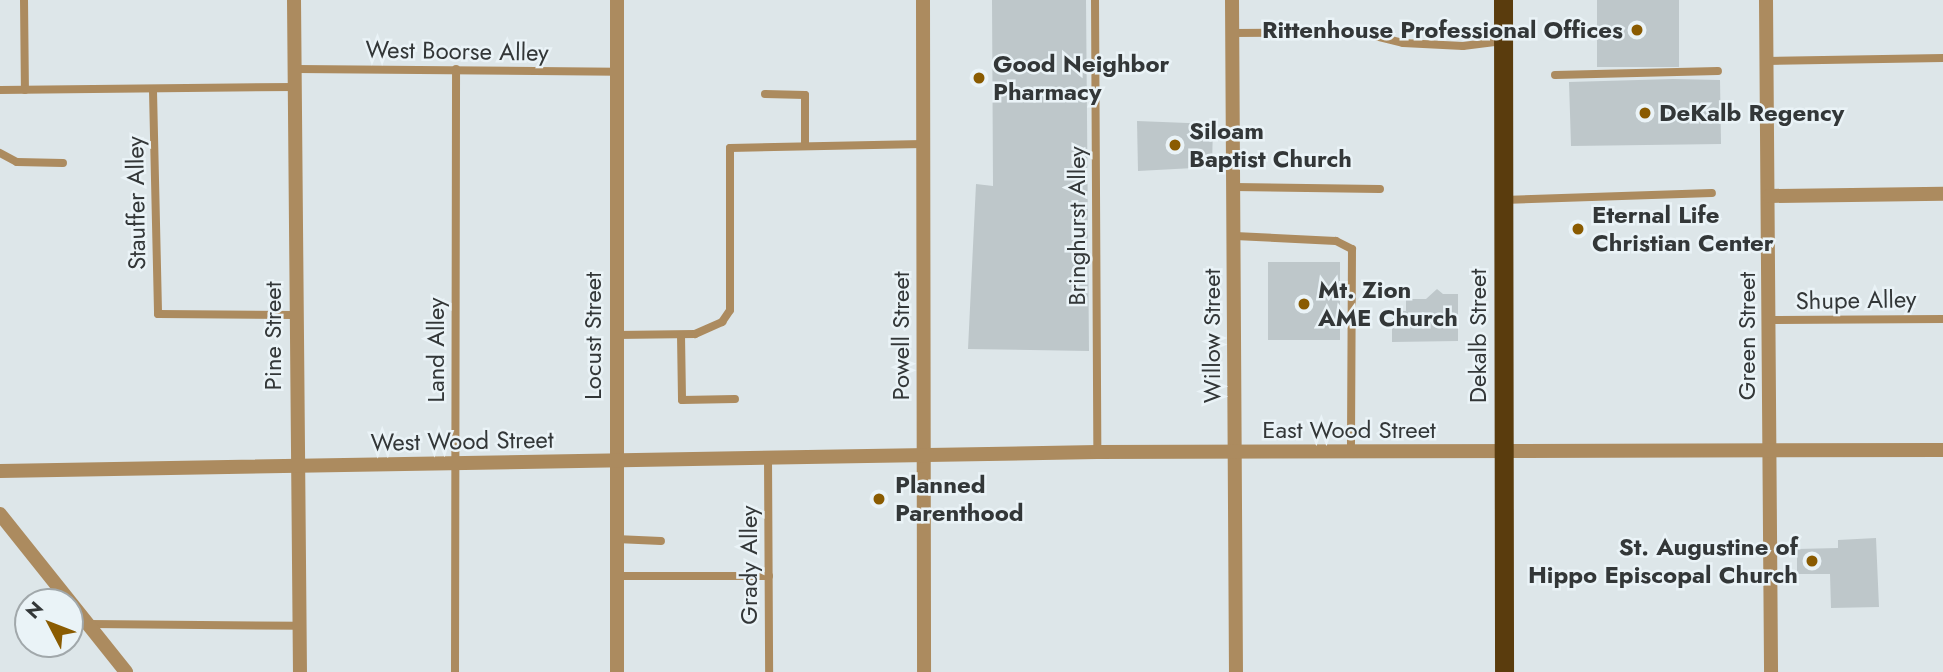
<!DOCTYPE html>
<style>
body{margin:0}
#map{position:relative;width:1943px;height:672px;overflow:hidden;background:#dde6e9;font-family:Jost,sans-serif}
div>[style]{position:absolute}
.building>*{inset:0;background:#bec7ca;transform-origin:0 0}
.service>*{height:8px;margin:-4px;padding:0 4px;transform-origin:4px;border-radius:4px;background:#ac8b5f}
.minor>*{height:14px;margin:-7px;padding:0 7px;transform-origin:7px;border-radius:7px;background:#ac8b5f}
.tertiary>*{height:14px;margin:-7px;padding:0 7px;transform-origin:7px;border-radius:7px;background:#ac8b5f}
.trunk>*{height:19px;margin:-9.5px;padding:0 9.5px;transform-origin:9.5px;border-radius:9.5px;background:#5a3c0d}
.dots>*{width:19px;height:19px;translate:-50% -50%;box-sizing:border-box;border:4px solid #eaf3f7;border-radius:50%}
span{translate:-50% -50%;white-space:nowrap;text-align:center;line-height:1.15;-webkit-text-stroke:5px #eaf3f7;paint-order:stroke}
.poi-label{font-size:24px;color:#333738;font-weight:700}
.right{translate:-100% -50%;text-align:right}
.left{translate:0 -50%;text-align:left}
.street-label{font-size:24px;color:#333738}
.north{position:absolute;left:14px;top:588px;width:70px;height:70px;box-sizing:border-box;background:#eaf3f7;border:2px solid #a1a8ab;border-radius:50%;rotate:312deg;font-size:19px;font-weight:700;line-height:28px;text-align:center;color:#333738}
.north::after{content:'';display:block;margin:auto;width:24px;height:32px;background:#8a5b01;clip-path:polygon(50% 0,100% 100%,50% 72%,0 100%)}
</style>
<div id="map">
<div class="building">
<div style="clip-path:polygon(992px 0,1086px 0,1089px 351px,968px 349px,976px 184px,993px 186px)"></div>
<div style="left:1597px;top:0;width:82px;height:67px"></div>
<div style="clip-path:polygon(1673px 79px,1720px 80px,1721px 144px,1571px 146px,1569px 82px)"></div>
<div style="clip-path:polygon(1137px 121px,1213px 124px,1212px 167px,1138px 171px)"></div>
<div style="left:1340px;top:262px;width:78px;height:72px;rotate:90deg"></div>
<div style="clip-path:polygon(1437px 289px,1443px 294px,1458px 294px,1458px 341px,1392px 342px,1392px 311px,1406px 311px,1406px 299px,1426px 299px)"></div>
<div style="clip-path:polygon(1876px 538px,1879px 607px,1831px 608px,1830px 574px,1797px 574px,1797px 549px,1838px 548px,1838px 540px)"></div>
</div>
<div class="service">
<div style="left:24px;top:0;width:90px;rotate:89.4deg"></div>
<div style="left:1095px;top:0;width:452px;rotate:89.7deg"></div>
<div style="left:1233px;top:33px;width:126px;rotate:-0.5deg"></div>
<div style="left:1359px;top:32px;width:45px;rotate:14deg"></div>
<div style="left:1403px;top:43px;width:60px;rotate:2.9deg"></div>
<div style="left:1463px;top:46px;width:40px;rotate:-7.1deg"></div>
<div style="left:1767px;top:61px;width:176px;rotate:-1deg"></div>
<div style="left:297px;top:69px;width:320px;rotate:0.5deg"></div>
<div style="left:1555px;top:75px;width:163px;rotate:-1.4deg"></div>
<div style="left:0;top:90px;width:296px;rotate:-0.6deg"></div>
<div style="left:153px;top:91px;width:223px;rotate:88.7deg"></div>
<div style="left:158px;top:314px;width:137px;rotate:0.4deg"></div>
<div style="left:765px;top:94px;width:40px;rotate:1.4deg"></div>
<div style="left:805px;top:95px;width:51px;rotate:90deg"></div>
<div style="left:0;top:153px;width:19px;rotate:28deg"></div>
<div style="left:17px;top:162px;width:46px;rotate:1.2deg"></div>
<div style="left:1234px;top:187px;width:146px;rotate:0.8deg"></div>
<div style="left:1503px;top:200px;width:209px;rotate:-1.9deg"></div>
<div style="left:1235px;top:236px;width:101px;rotate:2.8deg"></div>
<div style="left:1336px;top:241px;width:18px;rotate:27deg"></div>
<div style="left:1352px;top:249px;width:204px;rotate:90.3deg"></div>
<div style="left:1769px;top:320px;width:174px;rotate:-0.3deg"></div>
<div style="left:616px;top:335px;width:79px;rotate:-0.7deg"></div>
<div style="left:695px;top:334px;width:30px;rotate:-24deg"></div>
<div style="left:722px;top:322px;width:14px;rotate:-56deg"></div>
<div style="left:730px;top:310px;width:162px;rotate:-90deg"></div>
<div style="left:730px;top:148px;width:193px;rotate:-1.2deg"></div>
<div style="left:681px;top:335px;width:65px;rotate:89.1deg"></div>
<div style="left:682px;top:400px;width:53px;rotate:-1.1deg"></div>
<div style="left:768px;top:457px;width:215px;rotate:89.7deg"></div>
<div style="left:616px;top:539px;width:45px;rotate:2.5deg"></div>
<div style="left:616px;top:576px;width:153px"></div>
<div style="left:89px;top:624px;width:212px;rotate:0.5deg"></div>
<div style="left:455px;top:672px;width:603px;rotate:-89.9deg"></div>
</div>
<div class="minor">
<div style="left:294px;top:0;width:672px;rotate:89.49deg"></div>
<div style="left:617px;top:0;width:672px;rotate:90deg"></div>
<div style="left:923px;top:0;width:672px;rotate:89.91deg"></div>
<div style="left:1232px;top:0;width:672px;rotate:89.66deg"></div>
<div style="left:1766px;top:0;width:672px;rotate:89.57deg"></div>
<div style="left:1769px;top:196px;width:174px;rotate:-0.7deg"></div>
<div style="left:0;top:471px;width:1097px;rotate:-0.99deg"></div>
<div style="left:1097px;top:452px;width:846px;rotate:-0.14deg"></div>
</div>
<div class="tertiary">
<div style="left:0;top:514px;width:202px;rotate:51.4deg"></div>
</div>
<div class="trunk">
<div style="left:1503px;top:0;width:672px;rotate:89.91deg"></div>
</div>
<div class="dots">
<div style="left:1637px;top:30px;background:#8a5b01"></div>
<div style="left:979px;top:78px;background:#8a5b01"></div>
<div style="left:1645px;top:113px;background:#8a5b01"></div>
<div style="left:1175px;top:145px;background:#8a5b01"></div>
<div style="left:1578px;top:229px;background:#8a5b01"></div>
<div style="left:1304px;top:304px;background:#8a5b01"></div>
<div style="left:879px;top:499px;background:#8a5b01"></div>
<div style="left:1812px;top:561px;background:#8a5b01"></div>
</div>
<div class="poi-label">
<span class="right" style="left:1623px;top:30px">Rittenhouse Professional Offices</span>
<span class="left" style="left:993px;top:78px">Good Neighbor<br>Pharmacy</span>
<span class="left" style="left:1659px;top:113px">DeKalb Regency</span>
<span class="left" style="left:1189px;top:145px">Siloam<br>Baptist Church</span>
<span class="left" style="left:1592px;top:229px">Eternal Life<br>Christian Center</span>
<span class="left" style="left:1318px;top:304px">Mt. Zion<br>AME Church</span>
<span class="left" style="left:895px;top:499px">Planned<br>Parenthood</span>
<span class="right" style="left:1798px;top:561px">St. Augustine of<br>Hippo Episcopal Church</span>
</div>
<div class="street-label">
<span style="left:457px;top:51px;rotate:1deg">West Boorse Alley</span>
<span style="left:136px;top:203px;rotate:-91deg">Stauffer Alley</span>
<span style="left:1077px;top:226px;rotate:-90deg">Bringhurst Alley</span>
<span style="left:1856px;top:300px;rotate:-1deg">Shupe Alley</span>
<span style="left:273px;top:336px;rotate:-90deg">Pine Street</span>
<span style="left:593px;top:336px;rotate:-90deg">Locust Street</span>
<span style="left:901px;top:336px;rotate:-90deg">Powell Street</span>
<span style="left:1212px;top:336px;rotate:-90deg">Willow Street</span>
<span style="left:1478px;top:336px;rotate:-90deg">Dekalb Street</span>
<span style="left:1747px;top:336px;rotate:-90deg">Green Street</span>
<span style="left:436px;top:350px;rotate:-90deg">Land Alley</span>
<span style="left:1349px;top:430px">East Wood Street</span>
<span style="left:462px;top:441px;rotate:-1deg">West Wood Street</span>
<span style="left:749px;top:565px;rotate:-90deg">Grady Alley</span>
</div>
<div class="north">N</div>
</div>
